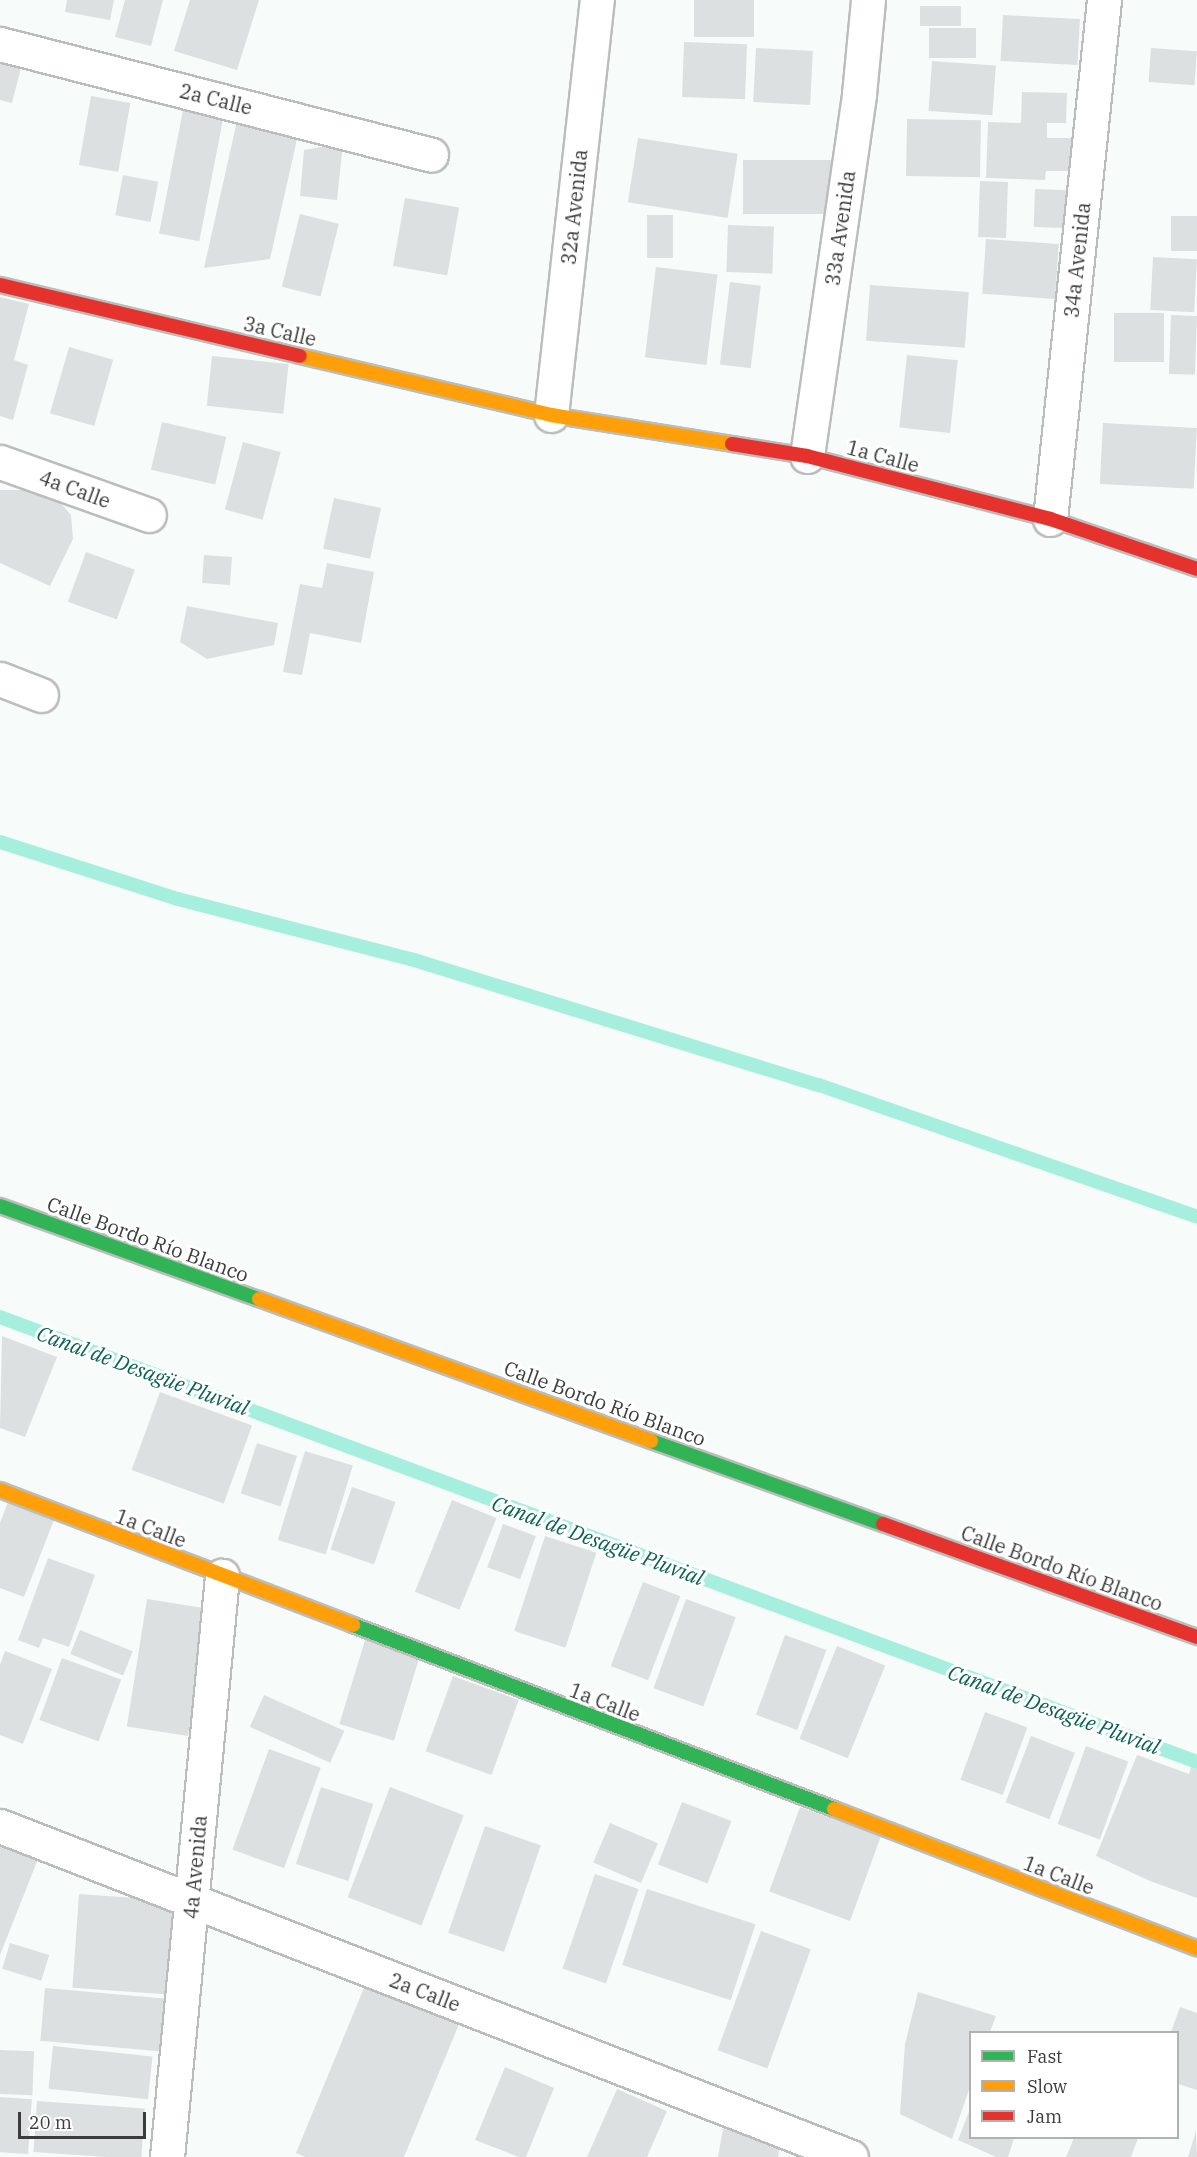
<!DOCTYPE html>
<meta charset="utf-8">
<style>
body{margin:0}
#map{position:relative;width:1197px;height:2157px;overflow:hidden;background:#f7fcfa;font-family:"IBM Plex Serif",serif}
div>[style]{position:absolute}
.stream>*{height:14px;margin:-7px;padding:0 7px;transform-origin:7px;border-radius:7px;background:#a6efde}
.building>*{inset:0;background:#dde0e0;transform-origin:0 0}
.roads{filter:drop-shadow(2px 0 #babdbc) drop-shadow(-2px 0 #babdbc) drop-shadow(0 2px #babdbc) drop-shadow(0 -2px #babdbc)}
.street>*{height:33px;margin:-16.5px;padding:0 16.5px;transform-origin:16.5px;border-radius:16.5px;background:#fefffe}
.fast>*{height:14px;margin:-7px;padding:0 7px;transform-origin:7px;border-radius:7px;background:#30b455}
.slow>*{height:14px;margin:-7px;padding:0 7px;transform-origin:7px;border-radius:7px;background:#ff9f0a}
.jam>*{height:14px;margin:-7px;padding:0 7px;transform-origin:7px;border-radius:7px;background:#e5322d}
span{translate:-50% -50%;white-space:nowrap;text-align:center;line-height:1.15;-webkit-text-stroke:6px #fff;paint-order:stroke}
.street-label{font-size:20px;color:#3a3c3b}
.water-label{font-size:21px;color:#096052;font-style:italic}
.legend{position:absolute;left:969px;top:2031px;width:210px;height:108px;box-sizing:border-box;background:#fff;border:2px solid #b0b1b1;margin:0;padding:8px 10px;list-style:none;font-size:18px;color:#3a3c3b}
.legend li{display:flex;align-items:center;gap:12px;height:30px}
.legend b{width:30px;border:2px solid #b0b1b1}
.scale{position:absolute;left:18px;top:2112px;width:128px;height:27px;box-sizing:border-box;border:3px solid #3a3c3b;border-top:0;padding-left:8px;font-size:18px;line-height:21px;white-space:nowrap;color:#3a3c3b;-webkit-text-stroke:4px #fff;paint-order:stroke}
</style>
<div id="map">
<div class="stream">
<div style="left:0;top:842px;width:187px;rotate:17.8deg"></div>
<div style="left:178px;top:899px;width:244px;rotate:14.5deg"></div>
<div style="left:414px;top:960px;width:424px;rotate:17.2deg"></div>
<div style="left:819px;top:1085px;width:400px;rotate:19.2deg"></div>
<div style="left:0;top:1317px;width:1277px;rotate:20.39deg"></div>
</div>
<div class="building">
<div style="clip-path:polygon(67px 0,114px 0,110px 20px,65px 12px)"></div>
<div style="clip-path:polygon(125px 0,163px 0,151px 46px,115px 37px)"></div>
<div style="clip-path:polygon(190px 0,259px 0,237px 70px,174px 51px)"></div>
<div style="left:694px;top:0;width:60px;height:37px"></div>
<div style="left:920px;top:6px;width:41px;height:20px"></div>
<div style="left:1003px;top:15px;width:77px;height:46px;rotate:3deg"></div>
<div style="left:976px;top:28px;width:30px;height:47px;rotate:90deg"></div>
<div style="left:684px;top:42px;width:63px;height:55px;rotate:2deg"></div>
<div style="left:756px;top:48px;width:57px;height:54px;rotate:3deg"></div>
<div style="left:1151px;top:48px;width:46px;height:34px;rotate:4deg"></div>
<div style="clip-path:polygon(0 54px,23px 60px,12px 103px,0 100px)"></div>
<div style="left:932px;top:61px;width:64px;height:50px;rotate:4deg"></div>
<div style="clip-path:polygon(1022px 92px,1067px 93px,1066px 123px,1047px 123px,1047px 138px,1086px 138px,1086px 171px,1046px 171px,1045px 180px,986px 178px,988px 122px,1021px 123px)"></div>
<div style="left:91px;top:96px;width:40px;height:70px;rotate:10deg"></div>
<div style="left:185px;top:100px;width:41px;height:136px;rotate:11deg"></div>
<div style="clip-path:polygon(239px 112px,300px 126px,270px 259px,204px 268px)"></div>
<div style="left:907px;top:119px;width:74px;height:57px;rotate:1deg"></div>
<div style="left:638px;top:138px;width:101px;height:65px;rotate:9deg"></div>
<div style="clip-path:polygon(343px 143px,337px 200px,300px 196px,304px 150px)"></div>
<div style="left:743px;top:160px;width:96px;height:54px"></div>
<div style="left:123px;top:175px;width:36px;height:41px;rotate:11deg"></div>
<div style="left:980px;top:181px;width:28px;height:56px;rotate:2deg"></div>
<div style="left:1035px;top:189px;width:47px;height:38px;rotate:2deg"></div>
<div style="left:405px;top:198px;width:55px;height:69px;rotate:10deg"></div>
<div style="left:300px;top:214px;width:40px;height:75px;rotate:14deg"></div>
<div style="left:647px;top:215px;width:26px;height:43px"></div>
<div style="left:1171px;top:216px;width:26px;height:35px"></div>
<div style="left:728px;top:225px;width:46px;height:47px;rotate:2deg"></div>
<div style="left:986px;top:239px;width:73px;height:55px;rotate:4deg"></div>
<div style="left:1153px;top:257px;width:44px;height:53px;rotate:3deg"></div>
<div style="left:656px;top:267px;width:62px;height:91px;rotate:7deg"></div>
<div style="left:730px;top:282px;width:31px;height:83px;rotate:7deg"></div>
<div style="left:870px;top:285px;width:99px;height:56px;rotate:4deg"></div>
<div style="clip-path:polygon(0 297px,29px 304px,14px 360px,28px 365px,13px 420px,0 416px)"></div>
<div style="left:1114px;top:313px;width:50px;height:49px"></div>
<div style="left:1171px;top:315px;width:26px;height:59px;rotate:2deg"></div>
<div style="left:69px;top:347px;width:46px;height:69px;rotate:16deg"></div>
<div style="left:907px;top:355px;width:51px;height:73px;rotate:6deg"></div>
<div style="left:212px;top:356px;width:77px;height:50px;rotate:6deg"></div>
<div style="left:162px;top:422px;width:66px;height:49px;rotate:13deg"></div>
<div style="left:1103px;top:423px;width:94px;height:61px;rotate:3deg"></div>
<div style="left:243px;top:442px;width:39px;height:70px;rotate:15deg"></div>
<div style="clip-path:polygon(0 490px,49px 490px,71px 515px,73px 539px,50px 586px,0 563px)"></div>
<div style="left:334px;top:498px;width:48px;height:52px;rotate:12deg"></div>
<div style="left:86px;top:552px;width:52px;height:53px;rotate:20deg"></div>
<div style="left:204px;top:555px;width:28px;height:28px;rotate:4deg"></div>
<div style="clip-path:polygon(327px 563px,374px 572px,361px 643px,310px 633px,302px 675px,283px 672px,300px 584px,322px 588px)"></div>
<div style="clip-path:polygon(187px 606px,278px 623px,274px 645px,207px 659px,180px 642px)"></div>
<div style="clip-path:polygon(2px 1336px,57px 1357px,25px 1437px,0 1428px)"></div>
<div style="left:160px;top:1392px;width:98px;height:83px;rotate:20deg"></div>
<div style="left:257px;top:1443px;width:42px;height:53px;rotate:18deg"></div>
<div style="left:305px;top:1451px;width:50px;height:93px;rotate:17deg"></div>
<div style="left:352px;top:1487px;width:46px;height:66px;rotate:19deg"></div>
<div style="left:452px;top:1500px;width:48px;height:99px;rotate:22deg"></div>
<div style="clip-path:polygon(8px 1502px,54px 1520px,24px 1597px,0 1588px,0 1523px)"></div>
<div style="left:503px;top:1524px;width:35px;height:46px;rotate:20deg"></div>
<div style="left:545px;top:1536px;width:54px;height:100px;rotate:18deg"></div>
<div style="clip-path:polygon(48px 1558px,95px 1575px,69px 1647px,43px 1638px,39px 1648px,18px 1640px)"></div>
<div style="left:643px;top:1582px;width:40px;height:90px;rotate:21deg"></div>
<div style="left:147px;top:1599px;width:62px;height:129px;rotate:9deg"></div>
<div style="left:686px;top:1599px;width:53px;height:95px;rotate:20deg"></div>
<div style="left:80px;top:1630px;width:57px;height:26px;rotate:22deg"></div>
<div style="left:785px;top:1635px;width:44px;height:85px;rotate:20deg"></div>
<div style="left:366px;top:1637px;width:57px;height:91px;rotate:17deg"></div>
<div style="left:837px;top:1646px;width:52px;height:100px;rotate:22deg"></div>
<div style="clip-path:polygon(5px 1651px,52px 1669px,23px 1744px,0 1735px,0 1665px)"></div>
<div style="left:62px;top:1658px;width:63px;height:66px;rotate:20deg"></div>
<div style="left:453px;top:1676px;width:70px;height:80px;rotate:20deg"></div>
<div style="left:264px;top:1695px;width:88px;height:35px;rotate:24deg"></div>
<div style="left:985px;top:1712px;width:45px;height:72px;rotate:20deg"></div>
<div style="left:1031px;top:1736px;width:47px;height:71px;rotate:21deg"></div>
<div style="left:1086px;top:1746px;width:45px;height:83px;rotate:20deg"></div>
<div style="left:269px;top:1749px;width:55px;height:107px;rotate:20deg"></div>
<div style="clip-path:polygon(1137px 1755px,1189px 1774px,1191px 1767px,1197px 1769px,1197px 1898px,1150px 1881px,1096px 1856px)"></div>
<div style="left:321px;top:1787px;width:55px;height:81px;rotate:18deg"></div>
<div style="left:390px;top:1787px;width:79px;height:118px;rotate:21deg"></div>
<div style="left:682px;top:1802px;width:53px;height:67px;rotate:21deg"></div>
<div style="left:800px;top:1807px;width:86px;height:90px;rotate:20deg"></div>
<div style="left:610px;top:1823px;width:52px;height:43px;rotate:23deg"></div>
<div style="left:485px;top:1826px;width:59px;height:113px;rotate:19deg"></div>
<div style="clip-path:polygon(0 1838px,40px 1854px,0 1955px)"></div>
<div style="left:595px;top:1874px;width:46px;height:100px;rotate:19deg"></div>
<div style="left:647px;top:1889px;width:114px;height:80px;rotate:18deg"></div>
<div style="left:79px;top:1894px;width:96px;height:94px;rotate:4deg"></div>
<div style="left:761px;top:1931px;width:53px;height:127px;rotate:20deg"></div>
<div style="left:10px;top:1943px;width:41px;height:27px;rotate:17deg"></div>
<div style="clip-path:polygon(368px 1978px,462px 2017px,404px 2157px,305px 2157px,296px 2153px)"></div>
<div style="left:45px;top:1988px;width:128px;height:53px;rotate:5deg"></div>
<div style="clip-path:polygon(918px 1992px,996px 2016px,990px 2032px,970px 2032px,970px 2087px,952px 2139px,900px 2114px,905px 2044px)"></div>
<div style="clip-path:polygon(1180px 2007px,1197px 2013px,1197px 2090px,1178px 2084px,1178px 2032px,1171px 2032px)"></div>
<div style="left:53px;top:2046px;width:100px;height:43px;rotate:6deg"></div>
<div style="left:0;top:2050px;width:34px;height:44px;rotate:2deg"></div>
<div style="clip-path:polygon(505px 2067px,554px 2088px,526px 2157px,519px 2157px,475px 2140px)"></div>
<div style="clip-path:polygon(617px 2089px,667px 2111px,647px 2157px,587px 2157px)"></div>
<div style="left:0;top:2097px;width:32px;height:55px;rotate:4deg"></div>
<div style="left:37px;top:2101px;width:108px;height:51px;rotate:4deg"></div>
<div style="clip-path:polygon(970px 2109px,970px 2138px,1014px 2138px,1008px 2157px,996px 2157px,958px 2140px)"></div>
<div style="clip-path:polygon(723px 2129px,781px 2139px,778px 2157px,718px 2157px)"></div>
<div style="clip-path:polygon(1196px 2131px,1197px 2157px,1188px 2157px)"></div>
<div style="clip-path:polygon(1074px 2138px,1138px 2138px,1131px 2157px,1066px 2157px)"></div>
</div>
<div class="roads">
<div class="street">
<div style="left:0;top:44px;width:445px;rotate:14.4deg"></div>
<div style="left:551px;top:415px;width:418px;rotate:-83.7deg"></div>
<div style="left:807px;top:456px;width:366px;rotate:-81.8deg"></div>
<div style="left:859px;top:94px;width:94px;rotate:-84.5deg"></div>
<div style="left:0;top:462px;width:158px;rotate:19.6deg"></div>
<div style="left:1050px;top:519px;width:522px;rotate:-84.06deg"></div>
<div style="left:0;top:679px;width:44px;rotate:21.3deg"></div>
<div style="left:0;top:1826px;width:913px;rotate:21.25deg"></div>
<div style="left:167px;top:2157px;width:584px;rotate:-84.59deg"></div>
</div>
<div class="fast">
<div style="left:0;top:1206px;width:275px;rotate:19.8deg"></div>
<div style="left:651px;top:1441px;width:246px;rotate:19.7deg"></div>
<div style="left:353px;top:1625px;width:515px;rotate:20.93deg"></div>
</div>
<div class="slow">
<div style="left:300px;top:356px;width:258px;rotate:13.2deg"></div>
<div style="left:551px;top:415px;width:183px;rotate:9.1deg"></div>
<div style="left:259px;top:1299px;width:417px;rotate:19.9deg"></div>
<div style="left:0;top:1490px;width:378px;rotate:20.9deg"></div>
<div style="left:834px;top:1809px;width:389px;rotate:21deg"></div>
</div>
<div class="jam">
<div style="left:0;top:285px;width:308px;rotate:13.3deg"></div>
<div style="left:732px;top:444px;width:76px;rotate:9.1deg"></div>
<div style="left:807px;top:456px;width:251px;rotate:14.5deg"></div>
<div style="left:1050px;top:519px;width:155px;rotate:18.8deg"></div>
<div style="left:883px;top:1524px;width:334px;rotate:19.8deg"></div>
</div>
</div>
<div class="street-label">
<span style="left:216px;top:99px;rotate:14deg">2a Calle</span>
<span style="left:574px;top:207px;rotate:-84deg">32a Avenida</span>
<span style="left:840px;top:228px;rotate:-82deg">33a Avenida</span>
<span style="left:1077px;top:260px;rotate:-84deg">34a Avenida</span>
<span style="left:280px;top:331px;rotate:13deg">3a Calle</span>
<span style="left:883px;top:456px;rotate:15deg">1a Calle</span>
<span style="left:75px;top:489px;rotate:20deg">4a Calle</span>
<span style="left:148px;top:1239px;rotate:20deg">Calle Bordo Río Blanco</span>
<span style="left:605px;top:1403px;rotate:20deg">Calle Bordo Río Blanco</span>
<span style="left:151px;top:1528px;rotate:21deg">1a Calle</span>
<span style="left:1062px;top:1568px;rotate:20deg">Calle Bordo Río Blanco</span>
<span style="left:605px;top:1702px;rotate:21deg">1a Calle</span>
<span style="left:195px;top:1867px;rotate:-85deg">4a Avenida</span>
<span style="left:1059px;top:1875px;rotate:21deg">1a Calle</span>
<span style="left:425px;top:1992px;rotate:21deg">2a Calle</span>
</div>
<div class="water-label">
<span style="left:143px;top:1370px;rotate:20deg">Canal de Desagüe Pluvial</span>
<span style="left:598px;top:1540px;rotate:20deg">Canal de Desagüe Pluvial</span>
<span style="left:1054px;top:1709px;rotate:20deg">Canal de Desagüe Pluvial</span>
</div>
<ul class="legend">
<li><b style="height:8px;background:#30b455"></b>Fast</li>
<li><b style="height:8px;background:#ff9f0a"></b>Slow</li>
<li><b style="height:8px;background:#e5322d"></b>Jam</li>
</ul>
<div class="scale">20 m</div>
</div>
